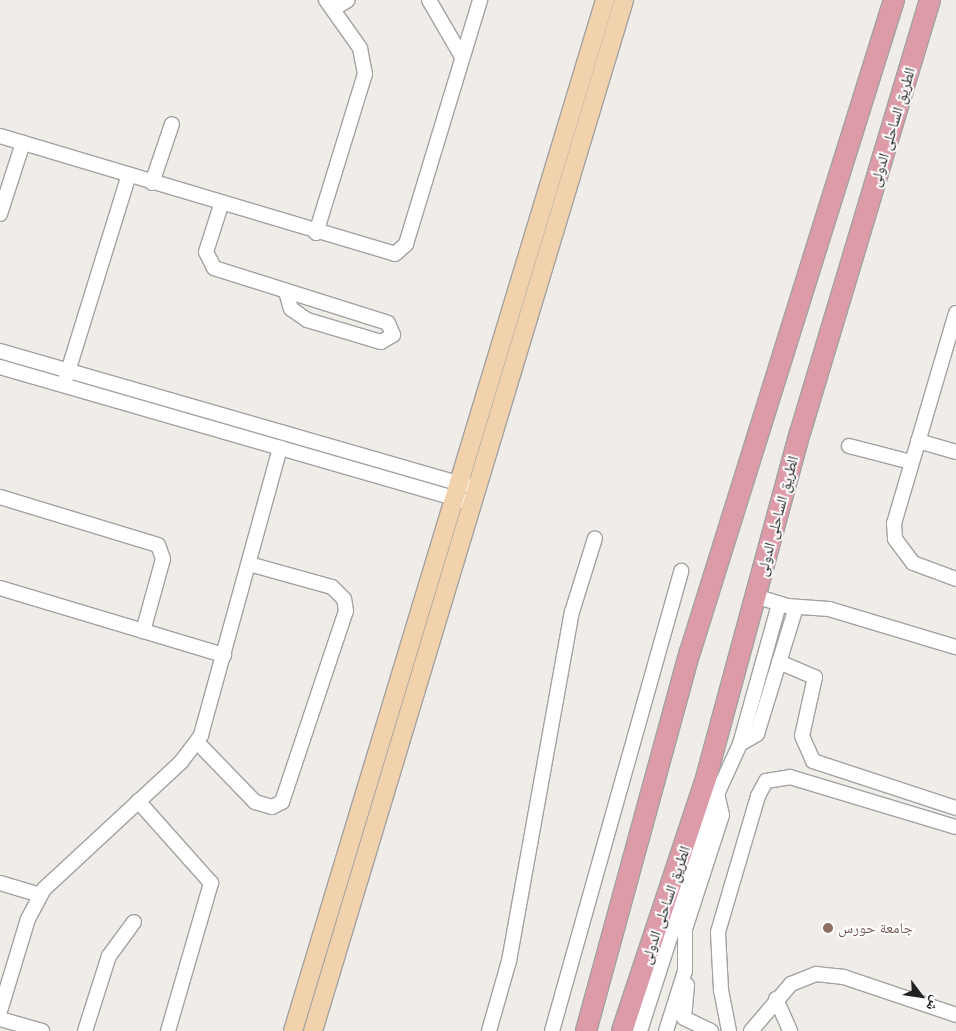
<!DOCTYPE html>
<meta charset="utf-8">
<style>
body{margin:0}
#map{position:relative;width:956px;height:1031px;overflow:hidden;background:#f0ede9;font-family:Inter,"Noto Naskh Arabic",sans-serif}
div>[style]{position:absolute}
.roads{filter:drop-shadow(1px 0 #a2a2a2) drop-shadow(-1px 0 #a2a2a2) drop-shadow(0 1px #a2a2a2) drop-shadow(0 -1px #a2a2a2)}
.minor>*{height:14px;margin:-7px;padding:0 7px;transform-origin:7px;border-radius:7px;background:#fff}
.major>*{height:18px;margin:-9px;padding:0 9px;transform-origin:9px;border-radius:9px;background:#f1d2ac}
.highway>*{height:20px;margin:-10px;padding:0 10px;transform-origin:10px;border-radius:10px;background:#dd9ba8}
.dots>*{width:14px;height:14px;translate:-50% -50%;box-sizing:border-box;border:2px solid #fff;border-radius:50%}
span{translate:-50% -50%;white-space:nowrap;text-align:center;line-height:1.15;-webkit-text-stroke:4px #fff;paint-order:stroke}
.street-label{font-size:15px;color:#212121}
.education-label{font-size:15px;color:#785e54}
.left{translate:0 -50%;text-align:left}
.north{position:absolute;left:896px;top:971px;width:50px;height:50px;-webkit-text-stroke:4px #fff;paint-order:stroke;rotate:121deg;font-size:14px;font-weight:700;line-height:20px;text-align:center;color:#212121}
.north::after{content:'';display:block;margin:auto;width:18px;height:22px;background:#212121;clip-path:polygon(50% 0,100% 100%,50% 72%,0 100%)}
</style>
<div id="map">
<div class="roads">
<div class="minor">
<div style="left:429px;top:0;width:66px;rotate:59.9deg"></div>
<div style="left:333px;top:9px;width:17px;rotate:-31deg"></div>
<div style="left:0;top:136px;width:412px;rotate:16.6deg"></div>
<div style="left:395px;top:254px;width:15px;rotate:-42deg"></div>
<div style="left:406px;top:244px;width:255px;rotate:-73.1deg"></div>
<div style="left:152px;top:183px;width:62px;rotate:-71.3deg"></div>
<div style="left:221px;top:205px;width:49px;rotate:107.7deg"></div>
<div style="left:206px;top:252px;width:18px;rotate:63deg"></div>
<div style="left:214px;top:268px;width:182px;rotate:17.5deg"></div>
<div style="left:388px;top:323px;width:13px;rotate:67deg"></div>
<div style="left:393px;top:335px;width:14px;rotate:150deg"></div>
<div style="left:381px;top:342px;width:77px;rotate:-163.4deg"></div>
<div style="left:307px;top:320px;width:19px;rotate:-145deg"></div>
<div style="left:291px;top:309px;width:19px;rotate:-106deg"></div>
<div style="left:0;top:214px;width:75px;rotate:-72.1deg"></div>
<div style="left:316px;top:233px;width:166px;rotate:-72.9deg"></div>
<div style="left:365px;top:74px;width:26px;rotate:-101deg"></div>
<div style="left:360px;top:48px;width:59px;rotate:-125.3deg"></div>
<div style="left:956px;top:313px;width:219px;rotate:106.4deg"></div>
<div style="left:894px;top:523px;width:16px;rotate:86deg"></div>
<div style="left:895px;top:539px;width:30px;rotate:53deg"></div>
<div style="left:913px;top:563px;width:46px;rotate:20.4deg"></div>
<div style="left:0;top:351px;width:487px;rotate:16.1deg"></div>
<div style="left:0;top:367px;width:493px;rotate:16.1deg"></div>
<div style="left:66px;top:378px;width:213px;rotate:-72.8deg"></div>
<div style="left:918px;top:441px;width:40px;rotate:16deg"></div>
<div style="left:849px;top:446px;width:64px;rotate:14.5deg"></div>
<div style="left:0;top:497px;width:165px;rotate:16.9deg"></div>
<div style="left:158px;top:545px;width:15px;rotate:70deg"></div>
<div style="left:163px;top:559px;width:75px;rotate:105.5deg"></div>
<div style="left:0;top:588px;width:234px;rotate:16.7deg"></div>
<div style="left:755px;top:596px;width:34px;rotate:17deg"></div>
<div style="left:787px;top:606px;width:42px;rotate:4.1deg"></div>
<div style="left:829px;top:609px;width:133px;rotate:16.7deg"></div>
<div style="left:779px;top:662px;width:39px;rotate:23deg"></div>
<div style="left:815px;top:677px;width:60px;rotate:102.4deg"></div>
<div style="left:802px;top:736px;width:27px;rotate:66deg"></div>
<div style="left:813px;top:761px;width:151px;rotate:18.2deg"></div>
<div style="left:197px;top:742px;width:83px;rotate:46deg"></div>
<div style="left:255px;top:802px;width:18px;rotate:16deg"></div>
<div style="left:272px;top:807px;width:11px;rotate:-27deg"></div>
<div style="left:282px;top:802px;width:201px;rotate:-71.5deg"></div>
<div style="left:346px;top:611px;width:12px;rotate:-99deg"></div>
<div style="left:344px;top:599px;width:17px;rotate:-135deg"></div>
<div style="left:332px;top:587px;width:86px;rotate:-164.5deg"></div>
<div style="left:740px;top:744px;width:20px;rotate:-30deg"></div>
<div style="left:757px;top:734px;width:133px;rotate:-72.9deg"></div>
<div style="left:138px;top:801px;width:110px;rotate:48.3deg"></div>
<div style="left:211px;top:883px;width:154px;rotate:106.2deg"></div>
<div style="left:0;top:883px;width:42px;rotate:16.7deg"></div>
<div style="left:687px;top:985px;width:33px;rotate:95deg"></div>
<div style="left:684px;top:1018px;width:30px;rotate:26deg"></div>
<div style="left:776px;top:999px;width:35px;rotate:66deg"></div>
<div style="left:0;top:1011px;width:96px;rotate:-73.1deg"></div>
<div style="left:28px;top:919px;width:34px;rotate:-62deg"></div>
<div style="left:44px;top:889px;width:187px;rotate:-42.8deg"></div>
<div style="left:181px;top:762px;width:34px;rotate:-53deg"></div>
<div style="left:201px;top:735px;width:298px;rotate:-74.6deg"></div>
<div style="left:0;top:1019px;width:44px;rotate:15.9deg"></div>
<div style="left:85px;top:1031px;width:79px;rotate:-72.3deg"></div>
<div style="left:109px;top:956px;width:42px;rotate:-53.7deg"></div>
<div style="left:489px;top:1031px;width:73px;rotate:-74.1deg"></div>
<div style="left:509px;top:961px;width:355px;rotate:-79.8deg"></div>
<div style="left:572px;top:612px;width:77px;rotate:-72.7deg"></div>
<div style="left:552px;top:1031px;width:478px;rotate:-74.3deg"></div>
<div style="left:640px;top:1031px;width:239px;rotate:-72.2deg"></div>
<div style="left:713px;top:803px;width:65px;rotate:-65.4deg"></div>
<div style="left:740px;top:744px;width:145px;rotate:-74.4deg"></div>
<div style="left:666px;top:1031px;width:63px;rotate:-72.4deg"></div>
<div style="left:685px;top:971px;width:42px;rotate:-90deg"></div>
<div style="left:685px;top:929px;width:120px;rotate:-72deg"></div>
<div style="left:722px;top:815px;width:23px;rotate:-103deg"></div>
<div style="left:729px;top:1031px;width:42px;rotate:-101deg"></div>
<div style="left:721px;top:990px;width:58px;rotate:-93deg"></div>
<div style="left:718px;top:932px;width:142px;rotate:-73.6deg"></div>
<div style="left:758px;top:796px;width:17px;rotate:-62deg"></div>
<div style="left:766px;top:781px;width:24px;rotate:-9deg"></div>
<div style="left:790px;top:777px;width:173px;rotate:16.8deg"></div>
<div style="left:751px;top:1031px;width:62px;rotate:-49.6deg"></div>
<div style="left:791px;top:984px;width:27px;rotate:-22deg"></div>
<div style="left:816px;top:974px;width:28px;rotate:6deg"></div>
<div style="left:844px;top:977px;width:118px;rotate:18.7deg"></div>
</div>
<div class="major">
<div style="left:293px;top:1031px;width:1077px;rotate:-73.16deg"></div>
<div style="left:313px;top:1031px;width:1077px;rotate:-73.21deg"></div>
</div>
<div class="highway">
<div style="left:586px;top:1031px;width:393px;rotate:-74.7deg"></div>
<div style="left:690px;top:652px;width:683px;rotate:-72.63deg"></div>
<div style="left:622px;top:1031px;width:267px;rotate:-71.6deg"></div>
<div style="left:706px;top:778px;width:358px;rotate:-74.8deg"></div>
<div style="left:800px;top:433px;width:452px;rotate:-73.3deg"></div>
</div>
</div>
<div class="dots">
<div style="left:828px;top:928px;background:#8d6e63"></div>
</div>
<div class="street-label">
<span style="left:892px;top:127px;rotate:-73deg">الطريق الساحلى الدولى</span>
<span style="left:777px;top:516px;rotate:-75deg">الطريق الساحلى الدولى</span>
<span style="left:665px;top:905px;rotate:-71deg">الطريق الساحلى الدولى</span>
</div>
<div class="education-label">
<span class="left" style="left:838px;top:928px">جامعة حورس</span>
</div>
<div class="north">ش</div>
</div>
